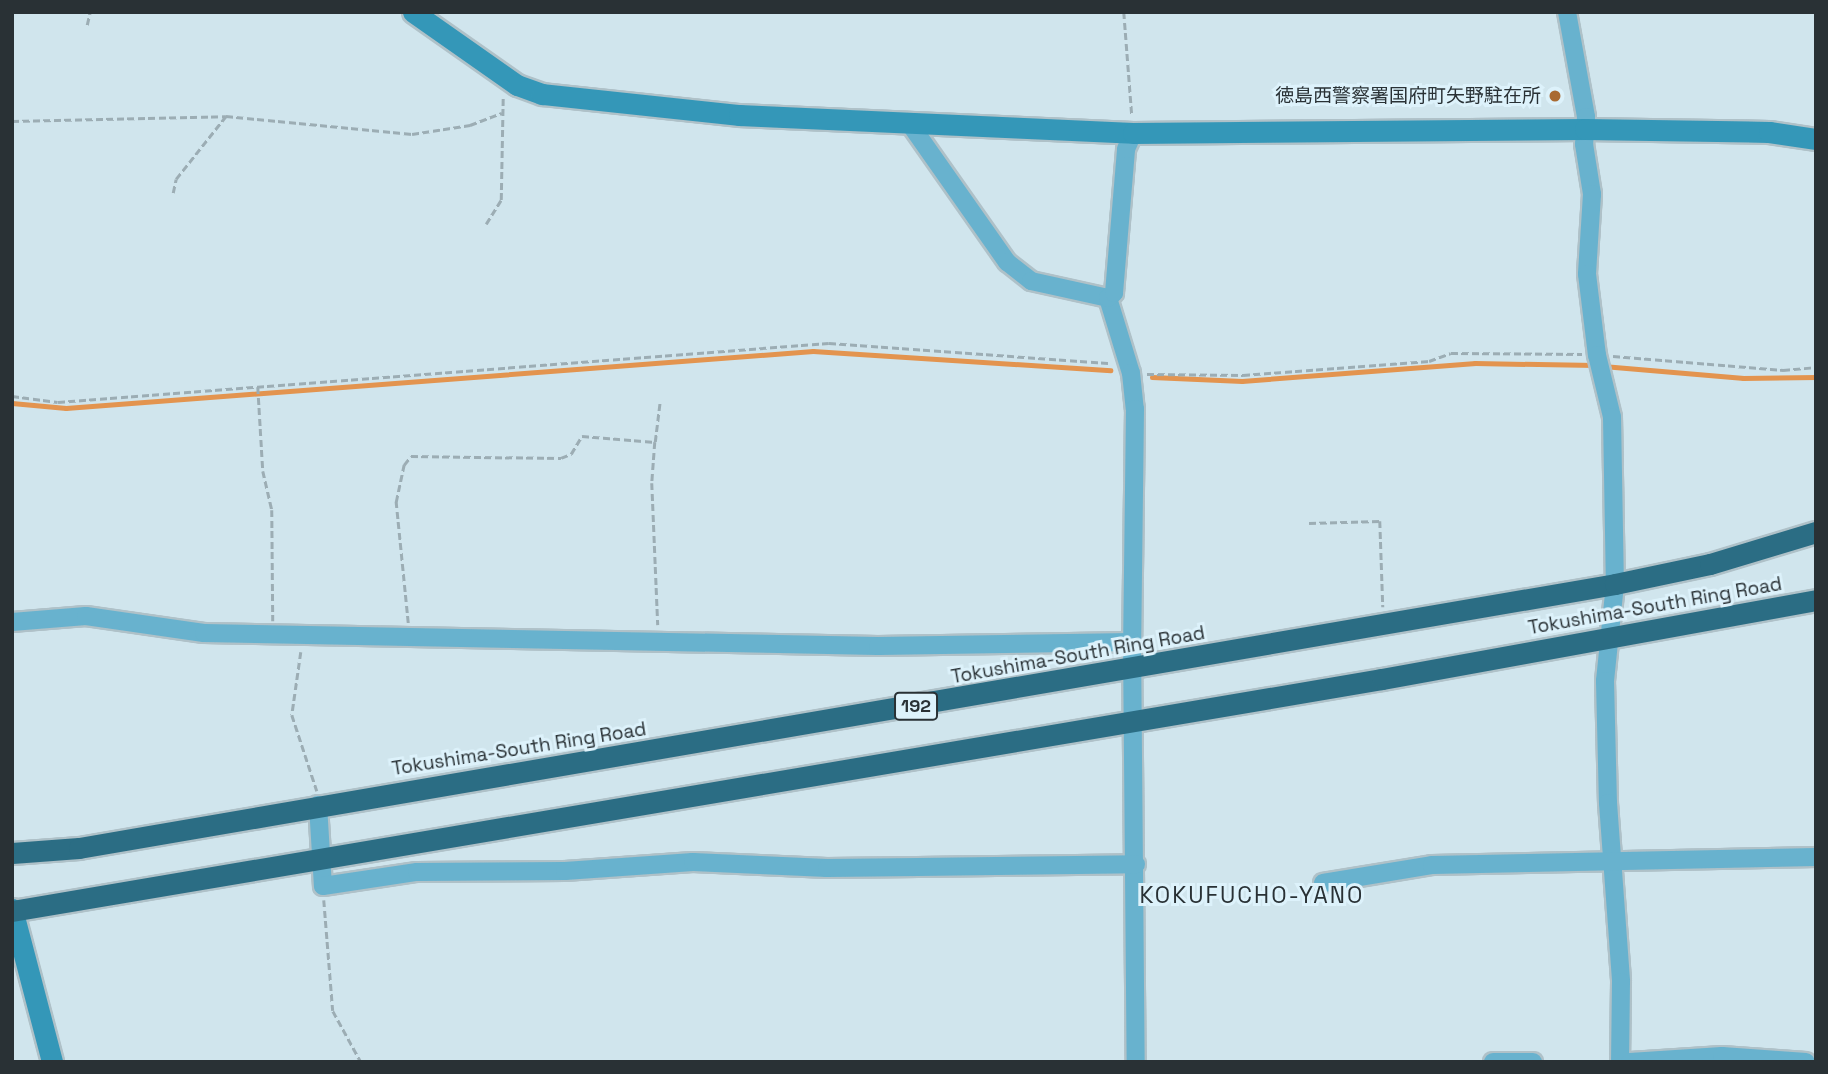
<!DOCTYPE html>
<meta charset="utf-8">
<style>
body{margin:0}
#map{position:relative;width:1828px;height:1074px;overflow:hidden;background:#d0e5ed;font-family:"Space Grotesk","Noto Sans JP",sans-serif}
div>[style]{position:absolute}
.stream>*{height:4.5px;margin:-2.25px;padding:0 2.25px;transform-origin:2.25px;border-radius:2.25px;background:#e3944f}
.path>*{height:2.5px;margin-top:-1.25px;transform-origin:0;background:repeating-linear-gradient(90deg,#9cadb4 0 7px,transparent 0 10.5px)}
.roads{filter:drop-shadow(2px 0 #afc1c8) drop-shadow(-2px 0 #afc1c8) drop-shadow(0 2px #afc1c8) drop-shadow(0 -2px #afc1c8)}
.street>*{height:18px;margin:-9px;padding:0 9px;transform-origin:9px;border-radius:9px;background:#68b2ce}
.secondary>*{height:21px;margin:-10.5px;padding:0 10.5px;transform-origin:10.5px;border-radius:10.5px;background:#3497b8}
.highway>*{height:21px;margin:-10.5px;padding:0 10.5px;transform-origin:10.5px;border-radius:10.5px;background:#2b6d84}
.dots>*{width:19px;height:19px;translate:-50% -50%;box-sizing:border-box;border:4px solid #ddf2fb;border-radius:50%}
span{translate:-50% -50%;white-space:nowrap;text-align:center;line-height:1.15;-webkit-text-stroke:6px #ddf2fb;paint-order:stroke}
.shield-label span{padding:2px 5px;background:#ddf2fb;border:2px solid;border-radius:5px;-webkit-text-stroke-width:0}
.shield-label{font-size:18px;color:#293135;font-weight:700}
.poi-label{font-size:19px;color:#293135}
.right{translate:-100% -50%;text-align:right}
.street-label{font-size:19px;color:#293135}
.quarter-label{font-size:23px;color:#293135;letter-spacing:2px}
.frame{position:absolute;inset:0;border:14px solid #293135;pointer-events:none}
</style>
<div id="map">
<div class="stream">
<div style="left:1603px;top:366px;width:141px;rotate:4.9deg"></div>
<div style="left:1743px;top:378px;width:73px;rotate:-0.8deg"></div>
<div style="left:1152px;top:377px;width:90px;rotate:2.5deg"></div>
<div style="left:1242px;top:381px;width:234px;rotate:-4.4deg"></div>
<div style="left:1475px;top:363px;width:120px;rotate:1deg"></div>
<div style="left:12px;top:403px;width:54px;rotate:5.3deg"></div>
<div style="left:66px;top:408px;width:749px;rotate:-4.36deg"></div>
<div style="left:813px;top:351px;width:298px;rotate:3.7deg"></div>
</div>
<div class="path">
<div style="left:1124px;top:12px;width:105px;rotate:85.6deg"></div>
<div style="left:87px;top:25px;width:13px;rotate:-77deg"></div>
<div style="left:12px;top:121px;width:214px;rotate:-1.3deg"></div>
<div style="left:173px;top:193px;width:14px;rotate:-78deg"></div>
<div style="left:176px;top:179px;width:80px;rotate:-51.6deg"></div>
<div style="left:226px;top:116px;width:187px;rotate:5.5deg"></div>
<div style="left:412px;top:134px;width:59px;rotate:-8.8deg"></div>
<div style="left:470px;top:125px;width:34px;rotate:-21deg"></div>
<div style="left:486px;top:224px;width:28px;rotate:-58deg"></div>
<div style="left:501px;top:200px;width:104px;rotate:-88.9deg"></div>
<div style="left:1613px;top:356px;width:171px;rotate:4.7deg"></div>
<div style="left:1783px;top:370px;width:33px;rotate:-5deg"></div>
<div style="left:1147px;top:374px;width:96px;rotate:0.6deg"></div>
<div style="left:1243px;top:375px;width:187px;rotate:-4.3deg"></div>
<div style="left:1429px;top:361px;width:23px;rotate:-20deg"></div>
<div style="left:1451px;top:353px;width:131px;rotate:0.4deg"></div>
<div style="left:258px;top:387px;width:84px;rotate:86.6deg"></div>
<div style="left:263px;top:471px;width:40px;rotate:77deg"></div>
<div style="left:272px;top:510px;width:111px;rotate:89.5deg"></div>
<div style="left:12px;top:396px;width:46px;rotate:7.4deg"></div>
<div style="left:58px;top:402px;width:773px;rotate:-4.38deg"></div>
<div style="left:829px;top:343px;width:283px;rotate:4.1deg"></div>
<div style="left:655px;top:442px;width:41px;rotate:-83deg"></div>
<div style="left:1309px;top:523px;width:71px;rotate:-1.6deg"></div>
<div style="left:1380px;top:521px;width:86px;rotate:88deg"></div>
<div style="left:408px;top:623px;width:122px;rotate:-95.7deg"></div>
<div style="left:396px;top:502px;width:38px;rotate:-78deg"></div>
<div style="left:404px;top:465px;width:11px;rotate:-52deg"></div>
<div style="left:411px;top:456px;width:150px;rotate:0.8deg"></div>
<div style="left:561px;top:458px;width:11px;rotate:-22deg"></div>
<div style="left:571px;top:454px;width:21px;rotate:-59deg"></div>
<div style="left:582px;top:436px;width:73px;rotate:4.7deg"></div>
<div style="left:655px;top:442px;width:41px;rotate:94.2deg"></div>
<div style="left:652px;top:483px;width:142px;rotate:87.6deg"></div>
<div style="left:301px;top:652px;width:64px;rotate:98.1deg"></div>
<div style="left:292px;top:715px;width:80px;rotate:71.8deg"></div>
<div style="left:324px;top:900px;width:111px;rotate:85.4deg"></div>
<div style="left:333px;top:1011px;width:58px;rotate:61.2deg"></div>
</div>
<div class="roads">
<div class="street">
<div style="left:1567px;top:12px;width:107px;rotate:79.7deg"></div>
<div style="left:1586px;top:117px;width:27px;rotate:94deg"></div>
<div style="left:1584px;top:144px;width:51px;rotate:80.9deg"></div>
<div style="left:1592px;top:194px;width:80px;rotate:93.6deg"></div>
<div style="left:1587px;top:274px;width:82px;rotate:83deg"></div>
<div style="left:1597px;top:355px;width:64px;rotate:76.4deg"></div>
<div style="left:1612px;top:417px;width:167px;rotate:89deg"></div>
<div style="left:1615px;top:584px;width:98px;rotate:95.9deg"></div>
<div style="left:1605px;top:681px;width:122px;rotate:88.6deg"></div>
<div style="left:1608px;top:803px;width:179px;rotate:85.8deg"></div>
<div style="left:1621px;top:982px;width:80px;rotate:90.7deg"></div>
<div style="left:910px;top:124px;width:169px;rotate:54.9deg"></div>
<div style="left:1007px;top:262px;width:31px;rotate:38deg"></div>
<div style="left:1031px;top:281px;width:79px;rotate:12.4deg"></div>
<div style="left:1108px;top:298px;width:78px;rotate:73deg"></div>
<div style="left:1131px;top:373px;width:36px;rotate:84deg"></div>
<div style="left:1135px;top:409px;width:233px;rotate:90.7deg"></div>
<div style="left:1132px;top:642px;width:420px;rotate:89.5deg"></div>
<div style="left:1108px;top:298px;width:8px;rotate:-40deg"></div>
<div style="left:1114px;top:293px;width:144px;rotate:-85.2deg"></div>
<div style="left:1126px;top:149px;width:17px;rotate:-66deg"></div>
<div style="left:12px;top:622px;width:74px;rotate:-4.6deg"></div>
<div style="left:86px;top:616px;width:119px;rotate:8.2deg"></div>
<div style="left:204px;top:633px;width:674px;rotate:1.1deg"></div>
<div style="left:878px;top:646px;width:254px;rotate:-0.9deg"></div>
<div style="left:318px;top:805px;width:81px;rotate:86.5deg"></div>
<div style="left:323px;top:886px;width:95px;rotate:-8.5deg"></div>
<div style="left:417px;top:872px;width:148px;rotate:-0.4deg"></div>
<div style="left:565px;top:871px;width:128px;rotate:-4deg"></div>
<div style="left:693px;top:862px;width:134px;rotate:2.6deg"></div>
<div style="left:827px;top:868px;width:309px;rotate:-0.7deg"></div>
<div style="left:1323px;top:883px;width:110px;rotate:-9.4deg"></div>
<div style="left:1432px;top:865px;width:384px;rotate:-1.2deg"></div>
<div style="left:1493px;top:1062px;width:40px"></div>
<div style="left:1630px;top:1062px;width:92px;rotate:-3.7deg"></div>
<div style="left:1722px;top:1056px;width:84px;rotate:4.1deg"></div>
</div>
<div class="secondary">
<div style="left:413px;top:12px;width:127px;rotate:35.1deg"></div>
<div style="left:517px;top:85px;width:27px;rotate:20deg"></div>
<div style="left:542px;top:94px;width:198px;rotate:6.1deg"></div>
<div style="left:739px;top:115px;width:394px;rotate:2.6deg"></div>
<div style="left:1133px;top:133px;width:452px;rotate:-0.5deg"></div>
<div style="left:1585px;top:129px;width:184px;rotate:0.9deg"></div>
<div style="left:1769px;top:132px;width:48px;rotate:8.5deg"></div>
<div style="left:12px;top:909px;width:158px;rotate:75.3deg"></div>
</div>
<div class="highway">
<div style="left:12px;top:853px;width:67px;rotate:-4.3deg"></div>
<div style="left:79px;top:848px;width:1559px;rotate:-9.75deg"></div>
<div style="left:1615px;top:584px;width:97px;rotate:-11.9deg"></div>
<div style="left:1710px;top:564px;width:111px;rotate:-16.8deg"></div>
<div style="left:12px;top:911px;width:1390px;rotate:-9.61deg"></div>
<div style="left:1382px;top:679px;width:441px;rotate:-10.3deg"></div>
</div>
</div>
<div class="dots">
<div style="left:1555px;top:96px;background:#a96a31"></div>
</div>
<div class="shield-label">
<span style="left:916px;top:706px">192</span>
</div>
<div class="poi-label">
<span class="right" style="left:1541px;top:96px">徳島西警察署国府町矢野駐在所</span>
</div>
<div class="street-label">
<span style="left:1655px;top:606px;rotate:-10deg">Tokushima-South Ring Road</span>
<span style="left:1078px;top:655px;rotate:-10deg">Tokushima-South Ring Road</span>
<span style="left:519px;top:749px;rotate:-9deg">Tokushima-South Ring Road</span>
</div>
<div class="quarter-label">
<span style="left:1252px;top:895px">KOKUFUCHO-YANO</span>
</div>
<div class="frame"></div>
</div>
